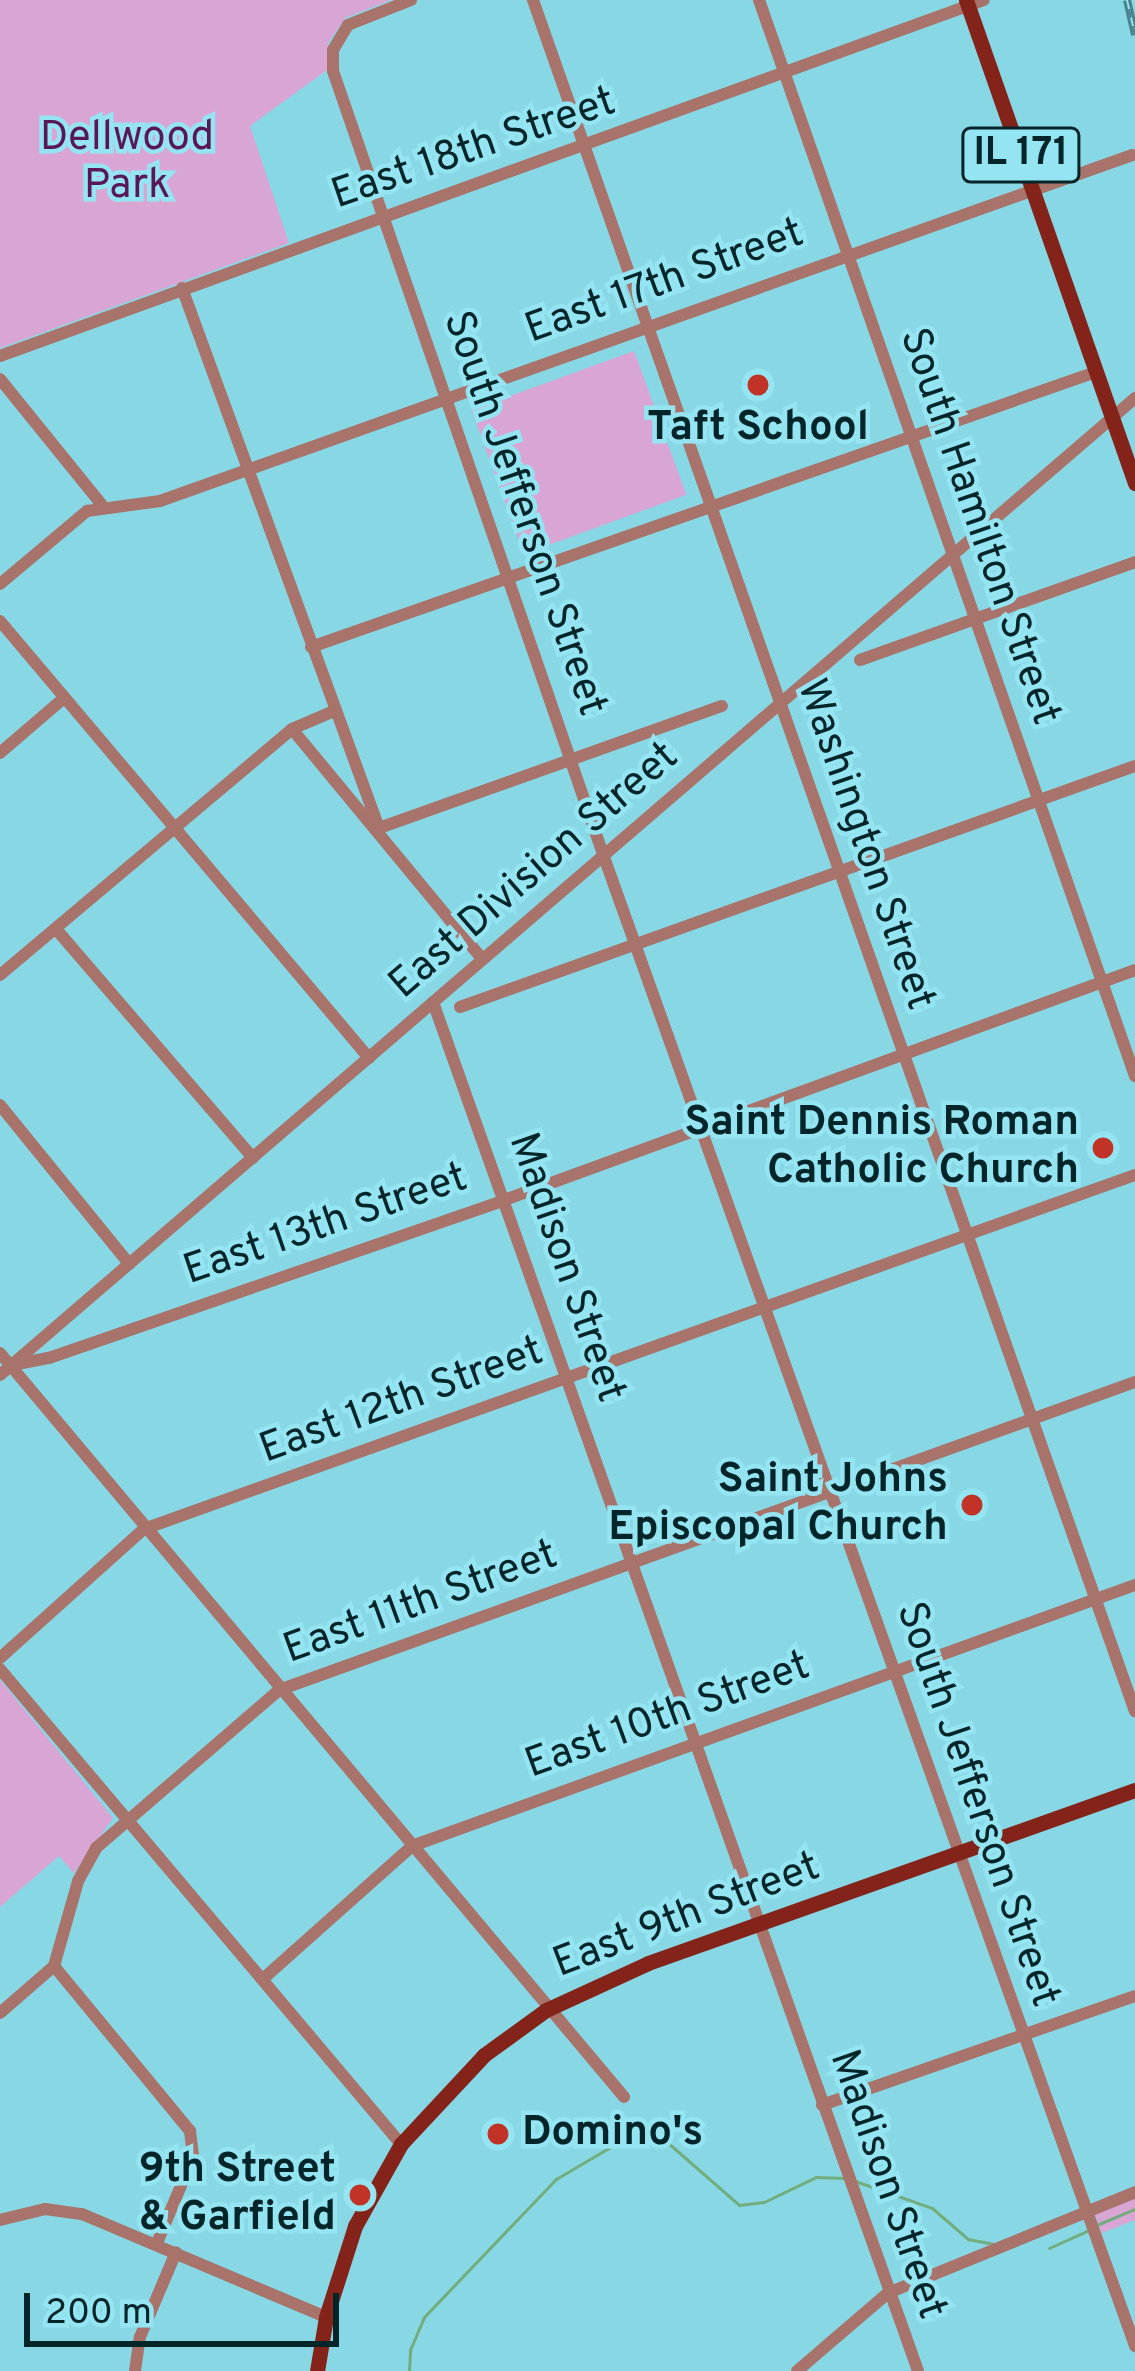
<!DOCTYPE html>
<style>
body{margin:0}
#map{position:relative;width:1135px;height:2371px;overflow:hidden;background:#88d7e4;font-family:Overpass,sans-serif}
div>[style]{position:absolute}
.green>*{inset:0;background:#d9a5d4;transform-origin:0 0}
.stream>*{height:3px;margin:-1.5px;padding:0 1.5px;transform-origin:1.5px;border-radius:1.5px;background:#71ad7d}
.minor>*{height:12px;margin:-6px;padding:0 6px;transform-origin:6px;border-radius:6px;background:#a8736a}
.major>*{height:15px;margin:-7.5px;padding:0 7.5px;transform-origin:7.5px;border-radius:7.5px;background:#832319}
.rail>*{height:8px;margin-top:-4px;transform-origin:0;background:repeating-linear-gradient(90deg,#95e4f2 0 9px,#49838d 0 18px);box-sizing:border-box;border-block:3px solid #49838d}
.dots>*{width:33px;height:33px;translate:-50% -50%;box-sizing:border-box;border:6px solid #95e4f2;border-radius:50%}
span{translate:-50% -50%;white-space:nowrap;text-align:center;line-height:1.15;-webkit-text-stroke:9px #95e4f2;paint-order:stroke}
.shield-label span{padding:3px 9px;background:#95e4f2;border:3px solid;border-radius:9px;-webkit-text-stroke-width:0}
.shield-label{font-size:39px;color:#02252a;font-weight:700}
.park-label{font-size:42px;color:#591756}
.street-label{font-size:42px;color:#02252a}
.poi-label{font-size:42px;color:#02252a;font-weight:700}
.right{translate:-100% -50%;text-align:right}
.left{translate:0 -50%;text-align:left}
.scale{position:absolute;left:24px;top:2293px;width:315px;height:54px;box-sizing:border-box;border:6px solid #02252a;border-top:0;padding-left:15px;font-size:36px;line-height:42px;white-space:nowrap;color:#02252a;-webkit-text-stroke:9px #95e4f2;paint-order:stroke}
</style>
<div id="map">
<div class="green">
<div style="clip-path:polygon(0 0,391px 0,345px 18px,328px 43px,327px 70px,250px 126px,289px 243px,0 348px)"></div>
<div style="left:634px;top:351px;width:153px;height:173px;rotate:70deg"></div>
<div style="clip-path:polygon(0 1680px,113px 1818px,74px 1873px,59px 1856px,0 1907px)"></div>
<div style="clip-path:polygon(1135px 2198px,1135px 2220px,1102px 2233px,1095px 2214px)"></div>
</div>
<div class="stream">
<div style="left:855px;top:2181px;width:82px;rotate:19.3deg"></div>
<div style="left:932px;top:2208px;width:48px;rotate:40.7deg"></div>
<div style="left:968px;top:2239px;width:25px;rotate:11deg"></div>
<div style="left:1099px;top:2224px;width:39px;rotate:-23deg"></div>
<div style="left:1049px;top:2248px;width:46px;rotate:-24.3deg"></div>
<div style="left:409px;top:2371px;width:21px;rotate:-87deg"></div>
<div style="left:410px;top:2350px;width:36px;rotate:-67deg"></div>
<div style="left:424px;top:2317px;width:191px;rotate:-46.3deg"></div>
<div style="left:556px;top:2179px;width:65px;rotate:-30.5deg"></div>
<div style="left:612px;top:2146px;width:38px;rotate:-12deg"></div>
<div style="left:649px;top:2138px;width:18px;rotate:13deg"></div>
<div style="left:667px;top:2142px;width:96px;rotate:41.2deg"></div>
<div style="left:739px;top:2205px;width:25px;rotate:-7deg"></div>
<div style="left:764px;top:2202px;width:58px;rotate:-25.7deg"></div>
<div style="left:816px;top:2177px;width:29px;rotate:2deg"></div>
</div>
<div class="minor">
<div style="left:411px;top:0;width:68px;rotate:158.4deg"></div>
<div style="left:348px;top:25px;width:29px;rotate:121deg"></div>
<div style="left:333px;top:50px;width:21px;rotate:90deg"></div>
<div style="left:333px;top:71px;width:831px;rotate:70.98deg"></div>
<div style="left:604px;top:857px;width:1581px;rotate:70.37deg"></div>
<div style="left:533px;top:0;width:1814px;rotate:70.62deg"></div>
<div style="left:759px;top:0;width:1140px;rotate:70.74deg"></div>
<div style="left:182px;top:288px;width:575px;rotate:69.96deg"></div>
<div style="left:379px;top:828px;width:364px;rotate:-19.6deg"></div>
<div style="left:0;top:356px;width:1046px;rotate:-19.89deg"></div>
<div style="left:0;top:379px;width:164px;rotate:51deg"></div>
<div style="left:0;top:584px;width:114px;rotate:-40deg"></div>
<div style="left:87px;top:511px;width:74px;rotate:-7.8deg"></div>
<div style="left:160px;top:501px;width:1032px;rotate:-19.59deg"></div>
<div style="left:0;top:621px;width:572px;rotate:49.82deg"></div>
<div style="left:311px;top:647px;width:832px;rotate:-19.31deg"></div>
<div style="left:860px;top:660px;width:292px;rotate:-19.6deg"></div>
<div style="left:292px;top:729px;width:298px;rotate:50.4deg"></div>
<div style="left:0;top:753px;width:84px;rotate:-40.7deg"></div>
<div style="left:56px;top:929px;width:302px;rotate:49.3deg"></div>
<div style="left:0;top:975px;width:382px;rotate:-40.1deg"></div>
<div style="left:292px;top:729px;width:46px;rotate:-23.2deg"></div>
<div style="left:433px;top:1002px;width:1452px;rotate:70.49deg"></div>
<div style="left:460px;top:1007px;width:717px;rotate:-19.65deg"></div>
<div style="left:0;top:1105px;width:205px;rotate:50.9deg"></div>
<div style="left:0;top:1353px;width:971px;rotate:50.01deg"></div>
<div style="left:12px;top:1365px;width:38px;rotate:-11deg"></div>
<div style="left:49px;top:1358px;width:485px;rotate:-19.1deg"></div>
<div style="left:507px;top:1199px;width:668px;rotate:-20.03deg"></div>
<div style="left:0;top:1375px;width:1498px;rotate:-40.72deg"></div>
<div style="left:0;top:1658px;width:193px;rotate:-41.9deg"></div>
<div style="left:144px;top:1529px;width:1052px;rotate:-19.66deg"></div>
<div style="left:0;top:1669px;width:622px;rotate:49.83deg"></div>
<div style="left:54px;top:1966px;width:214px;rotate:50.5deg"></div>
<div style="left:190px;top:2131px;width:26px;rotate:83deg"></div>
<div style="left:193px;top:2157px;width:93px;rotate:112.7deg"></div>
<div style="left:264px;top:1978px;width:198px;rotate:-41.7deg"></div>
<div style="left:412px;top:1846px;width:769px;rotate:-19.85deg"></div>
<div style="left:0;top:2013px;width:72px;rotate:-41deg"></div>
<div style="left:54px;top:1966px;width:88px;rotate:-74.2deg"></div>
<div style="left:78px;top:1881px;width:38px;rotate:-61deg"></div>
<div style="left:96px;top:1848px;width:242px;rotate:-40.8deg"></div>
<div style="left:279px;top:1690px;width:910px;rotate:-19.79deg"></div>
<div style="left:822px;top:2105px;width:331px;rotate:-19.2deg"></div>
<div style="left:0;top:2220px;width:46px;rotate:-13.7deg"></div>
<div style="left:45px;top:2209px;width:37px;rotate:8deg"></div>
<div style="left:82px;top:2214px;width:265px;rotate:22.9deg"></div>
<div style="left:135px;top:2371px;width:34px;rotate:-82deg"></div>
<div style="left:140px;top:2337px;width:92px;rotate:-67deg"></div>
<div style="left:797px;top:2371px;width:120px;rotate:-40.6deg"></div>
<div style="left:888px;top:2293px;width:267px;rotate:-22.2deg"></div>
</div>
<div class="major">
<div style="left:966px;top:0;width:512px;rotate:70.72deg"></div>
<div style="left:317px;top:2371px;width:55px;rotate:-80.5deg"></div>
<div style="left:326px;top:2317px;width:96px;rotate:-72.3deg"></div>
<div style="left:355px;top:2226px;width:94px;rotate:-60.7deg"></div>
<div style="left:401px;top:2144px;width:122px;rotate:-47deg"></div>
<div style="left:484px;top:2055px;width:77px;rotate:-36deg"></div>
<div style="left:546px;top:2010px;width:112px;rotate:-24.7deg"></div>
<div style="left:648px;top:1963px;width:517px;rotate:-19.56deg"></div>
</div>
<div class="rail">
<div style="left:1127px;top:0;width:36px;rotate:77deg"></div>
</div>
<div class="dots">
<div style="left:758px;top:385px;background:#c03326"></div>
<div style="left:1103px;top:1148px;background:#c03326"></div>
<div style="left:972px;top:1505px;background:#c03326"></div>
<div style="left:498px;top:2134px;background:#c03326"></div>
<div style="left:360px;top:2195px;background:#c03326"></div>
</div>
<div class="shield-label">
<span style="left:1021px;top:155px">IL 171</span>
</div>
<div class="park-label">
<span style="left:127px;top:163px">Dellwood<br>Park</span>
</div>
<div class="street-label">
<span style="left:474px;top:150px;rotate:-19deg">East 18th Street</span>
<span style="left:665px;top:283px;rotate:-20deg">East 17th Street</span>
<span style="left:523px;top:514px;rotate:71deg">South Jefferson Street</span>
<span style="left:978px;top:527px;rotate:71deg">South Hamilton Street</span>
<span style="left:864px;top:845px;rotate:71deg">Washington Street</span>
<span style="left:535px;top:872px;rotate:-41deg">East Division Street</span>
<span style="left:326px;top:1226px;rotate:-19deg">East 13th Street</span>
<span style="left:565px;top:1268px;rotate:71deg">Madison Street</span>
<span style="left:402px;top:1402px;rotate:-20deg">East 12th Street</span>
<span style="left:421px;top:1604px;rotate:-20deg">East 11th Street</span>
<span style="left:668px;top:1717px;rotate:-20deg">East 10th Street</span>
<span style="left:976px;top:1805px;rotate:71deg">South Jefferson Street</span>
<span style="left:687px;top:1917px;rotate:-21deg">East 9th Street</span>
<span style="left:886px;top:2185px;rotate:71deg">Madison Street</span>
</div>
<div class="poi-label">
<span style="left:758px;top:429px">Taft School</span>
<span class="right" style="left:1079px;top:1148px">Saint Dennis Roman<br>Catholic Church</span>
<span class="right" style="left:948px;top:1505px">Saint Johns<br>Episcopal Church</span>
<span class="left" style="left:522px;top:2134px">Domino's</span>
<span class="right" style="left:336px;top:2195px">9th Street<br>&amp; Garfield</span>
</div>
<div class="scale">200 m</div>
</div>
